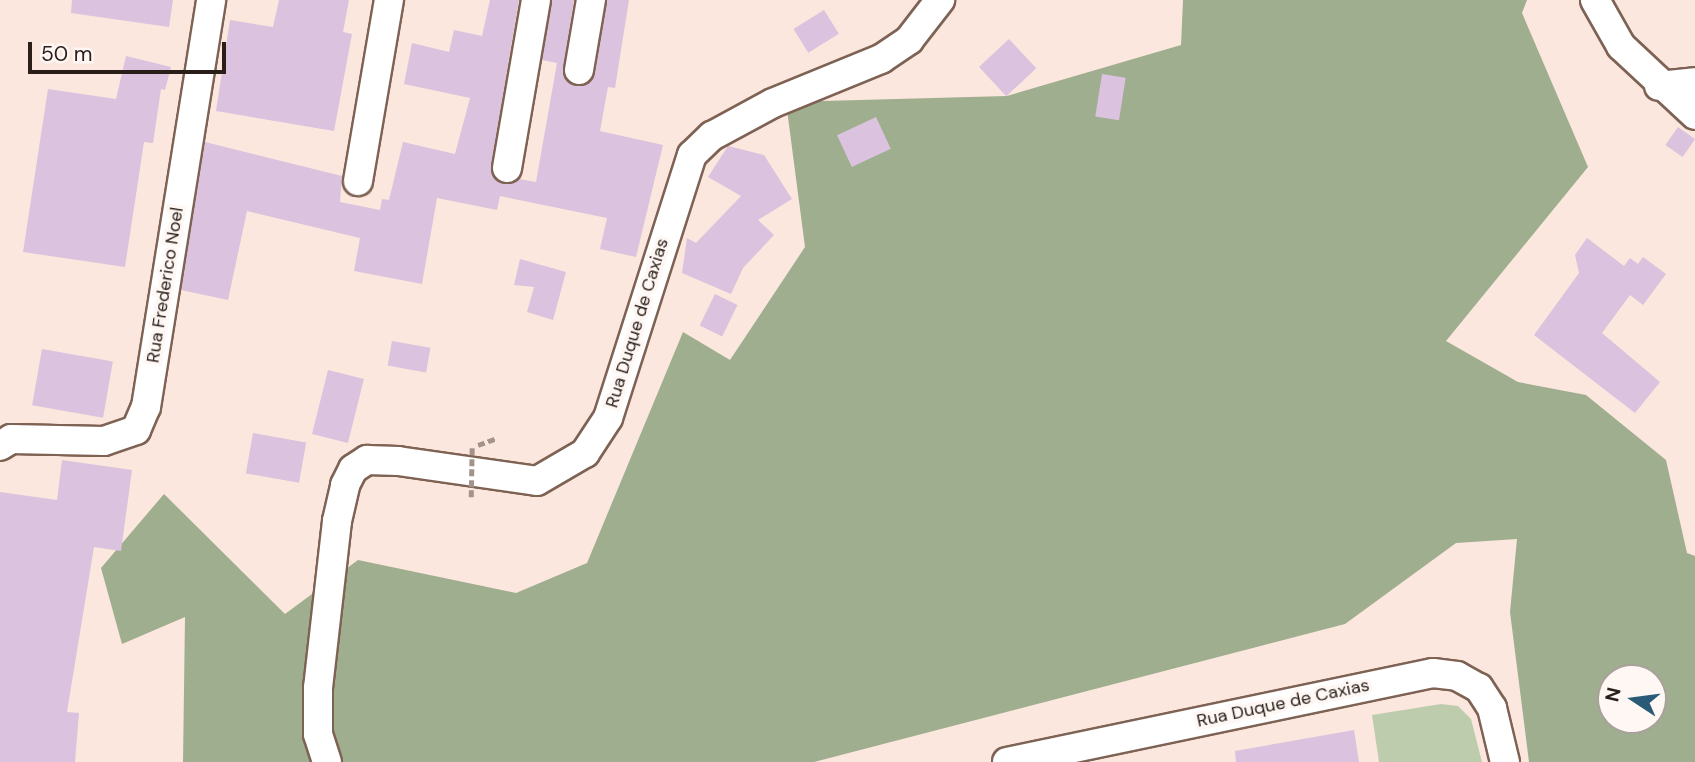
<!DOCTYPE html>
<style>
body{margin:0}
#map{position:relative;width:1695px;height:762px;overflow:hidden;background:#fbe7dd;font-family:"DM Sans",sans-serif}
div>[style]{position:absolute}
.green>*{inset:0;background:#beccae}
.forest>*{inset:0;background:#9fae8e}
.building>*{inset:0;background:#dbc2de;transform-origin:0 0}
.path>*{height:4.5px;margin-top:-2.25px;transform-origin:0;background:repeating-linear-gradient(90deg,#a3938a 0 7px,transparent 0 10.5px)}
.roads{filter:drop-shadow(2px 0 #7e6254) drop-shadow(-2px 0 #7e6254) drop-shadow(0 2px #7e6254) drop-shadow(0 -2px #7e6254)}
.minor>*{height:28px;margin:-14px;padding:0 14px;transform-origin:14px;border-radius:14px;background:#fff}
.path-bridge>*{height:4.5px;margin-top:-2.25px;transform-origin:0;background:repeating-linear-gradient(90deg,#a3938a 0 7px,transparent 0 10.5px)}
span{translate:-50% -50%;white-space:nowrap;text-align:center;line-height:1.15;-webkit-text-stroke:7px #fef7f4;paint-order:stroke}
.street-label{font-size:18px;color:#291e18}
.north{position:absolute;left:1597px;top:664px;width:70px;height:70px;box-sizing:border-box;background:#fef7f4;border:2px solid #a9a09c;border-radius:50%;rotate:283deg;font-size:19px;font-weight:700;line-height:28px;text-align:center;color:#291e18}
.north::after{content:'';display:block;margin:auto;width:24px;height:32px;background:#295b78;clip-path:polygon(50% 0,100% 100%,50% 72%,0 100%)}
.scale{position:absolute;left:28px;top:42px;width:198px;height:32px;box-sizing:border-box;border:4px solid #291e18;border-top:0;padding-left:9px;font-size:21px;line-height:24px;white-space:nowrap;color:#291e18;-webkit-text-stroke:5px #fef7f4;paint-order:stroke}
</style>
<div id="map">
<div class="green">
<div style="clip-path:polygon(1441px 704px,1458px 706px,1471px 719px,1482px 762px,1379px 762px,1372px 715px)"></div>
</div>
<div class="forest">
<div style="clip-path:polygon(evenodd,1183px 0,1527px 0,1522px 13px,1588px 167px,1446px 341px,1518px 382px,1586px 395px,1666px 460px,1687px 553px,1695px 556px,1695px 762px,1529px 762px,1510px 612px,1517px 539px,1456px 543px,1345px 624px,814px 762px,183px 762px,185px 617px,122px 644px,101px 568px,164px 494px,285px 614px,358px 560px,516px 593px,587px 563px,683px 332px,730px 360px,805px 247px,786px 102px,1007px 96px,1181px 45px,1183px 0,1611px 678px,1653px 678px,1653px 720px,1611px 720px,1611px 678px)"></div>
</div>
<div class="building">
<div style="clip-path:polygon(72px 0,173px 0,169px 27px,71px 13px)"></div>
<div style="clip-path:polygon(279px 0,349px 0,343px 32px,352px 34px,334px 131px,216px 111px,230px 20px,273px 27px)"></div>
<div style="clip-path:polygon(490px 0,519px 0,491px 165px,496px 180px,505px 184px,519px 179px,536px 182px,557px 63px,542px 60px,552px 0,574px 0,563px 68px,568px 82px,577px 86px,591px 81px,595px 73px,607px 0,629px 0,615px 88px,608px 87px,600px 131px,663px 145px,636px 257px,600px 249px,607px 218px,500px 196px,497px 210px,437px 198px,422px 284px,354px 271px,360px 238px,247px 211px,228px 300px,181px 290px,205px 142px,342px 176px,340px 202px,380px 210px,382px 199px,389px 200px,403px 142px,455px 154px,470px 98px,404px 84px,412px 43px,449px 52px,454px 30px,482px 36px)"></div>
<div style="left:824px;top:10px;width:28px;height:36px;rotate:58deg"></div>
<div style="left:1009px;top:39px;width:40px;height:41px;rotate:47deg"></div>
<div style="clip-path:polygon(126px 56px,171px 67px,165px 90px,161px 89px,153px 143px,144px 142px,125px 267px,23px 252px,48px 89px,116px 99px)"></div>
<div style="left:1102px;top:74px;width:24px;height:43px;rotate:9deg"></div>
<div style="left:876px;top:117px;width:35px;height:43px;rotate:65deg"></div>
<div style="left:1678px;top:127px;width:21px;height:22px;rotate:35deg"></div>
<div style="clip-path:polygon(728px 146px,764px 155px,792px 199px,758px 220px,774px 235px,743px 268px,731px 294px,682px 273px,687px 238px,696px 243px,741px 196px,708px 177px)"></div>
<div style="clip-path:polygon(1587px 238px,1624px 266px,1630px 258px,1638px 264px,1643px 257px,1666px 274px,1643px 305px,1630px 295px,1602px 333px,1660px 382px,1635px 413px,1534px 335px,1579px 273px,1575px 255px)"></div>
<div style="clip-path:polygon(520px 259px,566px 272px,553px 320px,527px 312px,534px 287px,514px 285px)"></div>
<div style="left:715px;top:294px;width:25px;height:35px;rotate:26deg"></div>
<div style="left:392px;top:341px;width:39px;height:25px;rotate:10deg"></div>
<div style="left:42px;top:349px;width:72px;height:57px;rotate:10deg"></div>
<div style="left:328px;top:370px;width:37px;height:66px;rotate:14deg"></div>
<div style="left:253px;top:433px;width:54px;height:41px;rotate:10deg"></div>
<div style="clip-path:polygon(62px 460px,132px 470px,121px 551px,94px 547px,67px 712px,79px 713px,75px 762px,0 762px,0 492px,57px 500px)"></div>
<div style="clip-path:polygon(1354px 730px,1359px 762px,1236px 762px,1235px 751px)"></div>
</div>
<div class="path">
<div style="left:478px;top:445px;width:20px;rotate:-20deg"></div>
</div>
<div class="roads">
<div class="minor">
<div style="left:1595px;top:0;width:53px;rotate:60.5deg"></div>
<div style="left:1621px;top:46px;width:101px;rotate:43deg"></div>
<div style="left:579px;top:70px;width:71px;rotate:-80.3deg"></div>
<div style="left:1659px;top:86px;width:36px;rotate:-6deg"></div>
<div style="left:507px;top:168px;width:170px;rotate:-80.2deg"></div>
<div style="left:358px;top:181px;width:184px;rotate:-80.3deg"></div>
<div style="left:0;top:446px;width:13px;rotate:-32deg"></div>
<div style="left:11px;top:439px;width:93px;rotate:1.2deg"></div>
<div style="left:104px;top:441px;width:34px;rotate:-19deg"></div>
<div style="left:136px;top:430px;width:25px;rotate:-67deg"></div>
<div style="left:146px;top:407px;width:412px;rotate:-80.9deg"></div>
<div style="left:327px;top:762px;width:29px;rotate:-108deg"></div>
<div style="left:318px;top:734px;width:46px;rotate:-90deg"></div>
<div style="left:318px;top:688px;width:168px;rotate:-83.5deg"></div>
<div style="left:337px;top:521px;width:37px;rotate:-77deg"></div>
<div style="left:345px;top:485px;width:18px;rotate:-63deg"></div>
<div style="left:353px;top:469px;width:17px;rotate:-33deg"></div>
<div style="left:367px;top:460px;width:31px;rotate:2deg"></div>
<div style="left:398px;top:461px;width:140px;rotate:8.2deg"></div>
<div style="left:537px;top:481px;width:56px;rotate:-30.3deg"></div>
<div style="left:585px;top:453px;width:42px;rotate:-56.7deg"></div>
<div style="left:608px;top:418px;width:276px;rotate:-72.3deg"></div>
<div style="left:692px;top:155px;width:28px;rotate:-44deg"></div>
<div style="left:712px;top:136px;width:69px;rotate:-28.4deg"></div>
<div style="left:773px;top:103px;width:117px;rotate:-22.2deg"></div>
<div style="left:881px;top:59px;width:34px;rotate:-34deg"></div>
<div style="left:909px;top:40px;width:51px;rotate:-52.2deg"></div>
<div style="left:1007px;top:762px;width:435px;rotate:-11.8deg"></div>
<div style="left:1433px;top:673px;width:24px;rotate:7deg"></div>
<div style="left:1457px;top:676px;width:25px;rotate:29deg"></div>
<div style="left:1479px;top:688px;width:24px;rotate:57deg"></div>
<div style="left:1492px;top:708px;width:56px;rotate:76.5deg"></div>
</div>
</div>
<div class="path-bridge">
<div style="left:471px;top:497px;width:50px;rotate:-88.9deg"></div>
</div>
<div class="street-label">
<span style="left:165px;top:285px;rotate:-81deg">Rua Frederico Noel</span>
<span style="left:637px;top:323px;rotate:-73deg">Rua Duque de Caxias</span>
<span style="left:1283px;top:703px;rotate:-12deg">Rua Duque de Caxias</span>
</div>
<div class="north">N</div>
<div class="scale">50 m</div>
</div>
